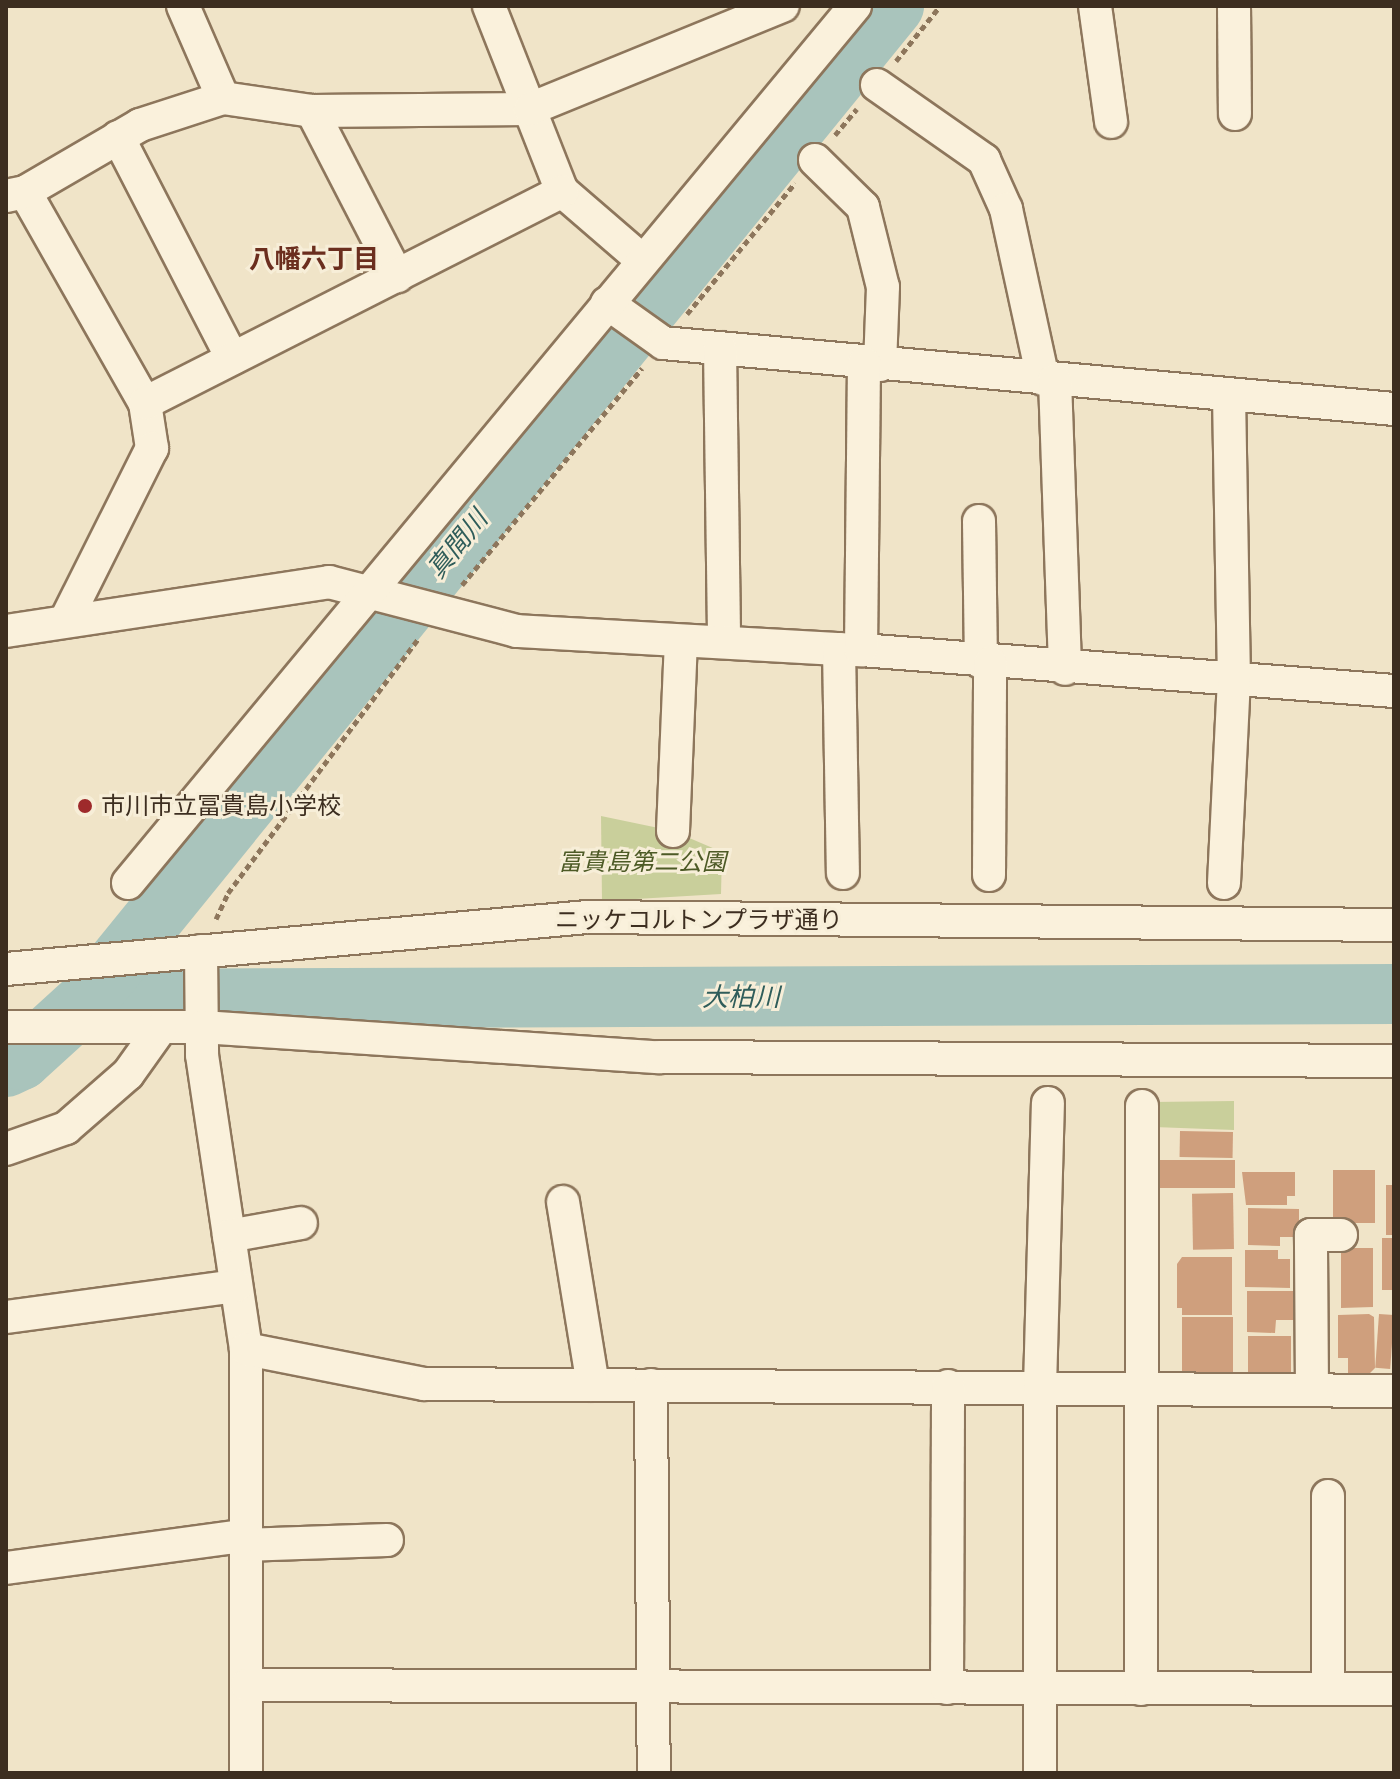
<!DOCTYPE html>
<meta charset="utf-8">
<style>
body{margin:0}
#map{position:relative;width:1400px;height:1779px;overflow:hidden;background:#f0e4c8;font-family:"PT Serif","Noto Sans JP",serif}
div>[style]{position:absolute}
.green>*{inset:0;background:#c9cf9b}
.river>*{height:60px;margin:-30px;padding:0 30px;transform-origin:30px;border-radius:30px;background:#a9c4bc}
.building>*{inset:0;background:#cf9f7d;transform-origin:0 0}
.path>*{height:5px;margin-top:-2.5px;transform-origin:0;background:repeating-linear-gradient(90deg,#8d765c 0 6px,transparent 0 10px)}
.roads{filter:drop-shadow(2px 0 #8d765c) drop-shadow(-2px 0 #8d765c) drop-shadow(0 2px #8d765c) drop-shadow(0 -2px #8d765c)}
.minor>*{height:32px;margin:-16px;padding:0 16px;transform-origin:16px;border-radius:16px;background:#faf1dc}
.dots>*{width:22px;height:22px;translate:-50% -50%;box-sizing:border-box;border:4px solid #f7eed8;border-radius:50%}
span{translate:-50% -50%;white-space:nowrap;text-align:center;line-height:1.15;-webkit-text-stroke:6px #f7eed8;paint-order:stroke}
.poi-label{font-size:24px;color:#3d2e20}
.left{translate:0 -50%;text-align:left}
.park-label{font-size:24px;color:#4d5a26;font-style:italic}
.street-label{font-size:24px;color:#3d2e20}
.neighbourhood-label{font-size:26px;color:#6b2e1e;font-weight:700}
.water-label{font-size:26px;color:#2f5d5a;font-style:italic}
.frame{position:absolute;inset:0;border:8px solid #3d2e20;pointer-events:none}
</style>
<div id="map">
<div class="green">
<div style="clip-path:polygon(601px 816px,673px 831px,722px 852px,721px 894px,602px 901px)"></div>
<div style="clip-path:polygon(1234px 1101px,1234px 1130px,1154px 1127px,1153px 1102px)"></div>
</div>
<div class="river">
<div style="left:88px;top:999px;width:1306px;rotate:-0.22deg"></div>
<div style="left:6px;top:1067px;width:17px;rotate:-25deg"></div>
<div style="left:21px;top:1060px;width:91px;rotate:-42.3deg"></div>
<div style="left:88px;top:999px;width:1279px;rotate:-50.93deg"></div>
</div>
<div class="building">
<div style="left:1180px;top:1131px;width:53px;height:26px;rotate:1deg"></div>
<div style="left:1235px;top:1160px;width:28px;height:83px;rotate:90deg"></div>
<div style="left:1375px;top:1170px;width:53px;height:42px;rotate:90deg"></div>
<div style="clip-path:polygon(1242px 1172px,1295px 1172px,1295px 1196px,1287px 1196px,1287px 1205px,1246px 1205px)"></div>
<div style="left:1386px;top:1185px;width:8px;height:50px"></div>
<div style="left:1233px;top:1193px;width:56px;height:41px;rotate:89deg"></div>
<div style="clip-path:polygon(1248px 1208px,1299px 1209px,1299px 1237px,1280px 1237px,1280px 1246px,1248px 1245px)"></div>
<div style="left:1382px;top:1238px;width:12px;height:52px"></div>
<div style="clip-path:polygon(1348px 1248px,1373px 1248px,1373px 1307px,1341px 1308px,1341px 1253px)"></div>
<div style="clip-path:polygon(1245px 1250px,1278px 1250px,1278px 1259px,1290px 1259px,1290px 1288px,1245px 1287px)"></div>
<div style="clip-path:polygon(1182px 1257px,1232px 1257px,1232px 1315px,1182px 1315px,1182px 1308px,1177px 1308px,1177px 1264px)"></div>
<div style="clip-path:polygon(1247px 1291px,1299px 1291px,1300px 1320px,1276px 1320px,1275px 1333px,1247px 1332px)"></div>
<div style="clip-path:polygon(1369px 1314px,1374px 1317px,1375px 1368px,1370px 1373px,1348px 1373px,1348px 1358px,1338px 1358px,1338px 1315px)"></div>
<div style="left:1379px;top:1314px;width:15px;height:54px;rotate:4deg"></div>
<div style="left:1182px;top:1317px;width:51px;height:61px"></div>
<div style="left:1248px;top:1336px;width:43px;height:38px"></div>
</div>
<div class="path">
<div style="left:896px;top:61px;width:70px;rotate:-51.3deg"></div>
<div style="left:835px;top:135px;width:34px;rotate:-50deg"></div>
<div style="left:687px;top:314px;width:170px;rotate:-50.5deg"></div>
<div style="left:462px;top:585px;width:282px;rotate:-50.3deg"></div>
<div style="left:216px;top:919px;width:29px;rotate:-65deg"></div>
<div style="left:228px;top:893px;width:317px;rotate:-53.2deg"></div>
</div>
<div class="roads">
<div class="minor">
<div style="left:183px;top:6px;width:100px;rotate:66.5deg"></div>
<div style="left:489px;top:6px;width:199px;rotate:68.5deg"></div>
<div style="left:562px;top:191px;width:106px;rotate:40.8deg"></div>
<div style="left:1095px;top:6px;width:117px;rotate:82.1deg"></div>
<div style="left:1234px;top:6px;width:108px;rotate:89.5deg"></div>
<div style="left:877px;top:85px;width:131px;rotate:35deg"></div>
<div style="left:984px;top:160px;width:54px;rotate:65.8deg"></div>
<div style="left:1006px;top:209px;width:174px;rotate:77.7deg"></div>
<div style="left:312px;top:111px;width:186px;rotate:62.7deg"></div>
<div style="left:118px;top:137px;width:249px;rotate:62.7deg"></div>
<div style="left:815px;top:160px;width:67px;rotate:44.4deg"></div>
<div style="left:863px;top:207px;width:82px;rotate:76deg"></div>
<div style="left:883px;top:287px;width:78px;rotate:92.2deg"></div>
<div style="left:25px;top:192px;width:243px;rotate:60.4deg"></div>
<div style="left:145px;top:403px;width:46px;rotate:81.2deg"></div>
<div style="left:152px;top:448px;width:192px;rotate:116.6deg"></div>
<div style="left:6px;top:196px;width:19px;rotate:-12deg"></div>
<div style="left:25px;top:192px;width:133px;rotate:-30.2deg"></div>
<div style="left:140px;top:125px;width:87px;rotate:-18deg"></div>
<div style="left:223px;top:98px;width:90px;rotate:8.3deg"></div>
<div style="left:312px;top:111px;width:218px;rotate:-0.5deg"></div>
<div style="left:530px;top:109px;width:273px;rotate:-22.2deg"></div>
<div style="left:607px;top:303px;width:69px;rotate:35.5deg"></div>
<div style="left:663px;top:343px;width:734px;rotate:5.16deg"></div>
<div style="left:720px;top:348px;width:294px;rotate:89.2deg"></div>
<div style="left:1055px;top:380px;width:289px;rotate:88deg"></div>
<div style="left:145px;top:403px;width:468px;rotate:-26.9deg"></div>
<div style="left:979px;top:521px;width:141px;rotate:89.2deg"></div>
<div style="left:6px;top:631px;width:327px;rotate:-8.6deg"></div>
<div style="left:329px;top:582px;width:194px;rotate:14.6deg"></div>
<div style="left:517px;top:631px;width:345px;rotate:3.2deg"></div>
<div style="left:861px;top:650px;width:535px;rotate:4.4deg"></div>
<div style="left:839px;top:649px;width:224px;rotate:89deg"></div>
<div style="left:861px;top:650px;width:287px;rotate:-89.4deg"></div>
<div style="left:673px;top:831px;width:190px;rotate:-87.6deg"></div>
<div style="left:989px;top:875px;width:212px;rotate:-89.7deg"></div>
<div style="left:128px;top:883px;width:1139px;rotate:-50.34deg"></div>
<div style="left:1224px;top:883px;width:202px;rotate:-87.2deg"></div>
<div style="left:1234px;top:681px;width:286px;rotate:-91deg"></div>
<div style="left:201px;top:951px;width:104px;rotate:89.4deg"></div>
<div style="left:202px;top:1055px;width:297px;rotate:81.5deg"></div>
<div style="left:246px;top:1349px;width:424px;rotate:90deg"></div>
<div style="left:6px;top:969px;width:584px;rotate:-5.11deg"></div>
<div style="left:588px;top:917px;width:806px;rotate:0.57deg"></div>
<div style="left:6px;top:1027px;width:196px"></div>
<div style="left:202px;top:1027px;width:458px;rotate:3.8deg"></div>
<div style="left:659px;top:1057px;width:735px;rotate:0.31deg"></div>
<div style="left:6px;top:1149px;width:64px;rotate:-19.3deg"></div>
<div style="left:66px;top:1128px;width:82px;rotate:-41.1deg"></div>
<div style="left:128px;top:1074px;width:55px;rotate:-54.6deg"></div>
<div style="left:563px;top:1202px;width:185px;rotate:80.7deg"></div>
<div style="left:229px;top:1236px;width:73px;rotate:-10.2deg"></div>
<div style="left:6px;top:1317px;width:232px;rotate:-7.7deg"></div>
<div style="left:246px;top:1349px;width:181px;rotate:11.1deg"></div>
<div style="left:424px;top:1384px;width:970px;rotate:0.41deg"></div>
<div style="left:651px;top:1385px;width:388px;rotate:89.6deg"></div>
<div style="left:1312px;top:1390px;width:155px;rotate:-90.4deg"></div>
<div style="left:1311px;top:1235px;width:30px"></div>
<div style="left:243px;top:1545px;width:144px;rotate:-2deg"></div>
<div style="left:6px;top:1568px;width:239px;rotate:-7.7deg"></div>
<div style="left:247px;top:1685px;width:1147px;rotate:0.2deg"></div>
<div style="left:947px;top:1688px;width:302px;rotate:-89.8deg"></div>
<div style="left:1141px;top:1689px;width:583px;rotate:-89.9deg"></div>
<div style="left:1328px;top:1689px;width:193px;rotate:-90deg"></div>
<div style="left:1040px;top:1773px;width:386px;rotate:-90deg"></div>
<div style="left:1040px;top:1387px;width:284px;rotate:-88.4deg"></div>
</div>
</div>
<div class="dots">
<div style="left:85px;top:806px;background:#9e2a2b"></div>
</div>
<div class="poi-label">
<span class="left" style="left:101px;top:806px">市川市立冨貴島小学校</span>
</div>
<div class="park-label">
<span style="left:642px;top:862px">富貴島第二公園</span>
</div>
<div class="street-label">
<span style="left:699px;top:920px">ニッケコルトンプラザ通り</span>
</div>
<div class="neighbourhood-label">
<span style="left:314px;top:259px">八幡六丁目</span>
</div>
<div class="water-label">
<span style="left:457px;top:544px;rotate:-51deg">真間川</span>
<span style="left:741px;top:997px">大柏川</span>
</div>
<div class="frame"></div>
</div>
